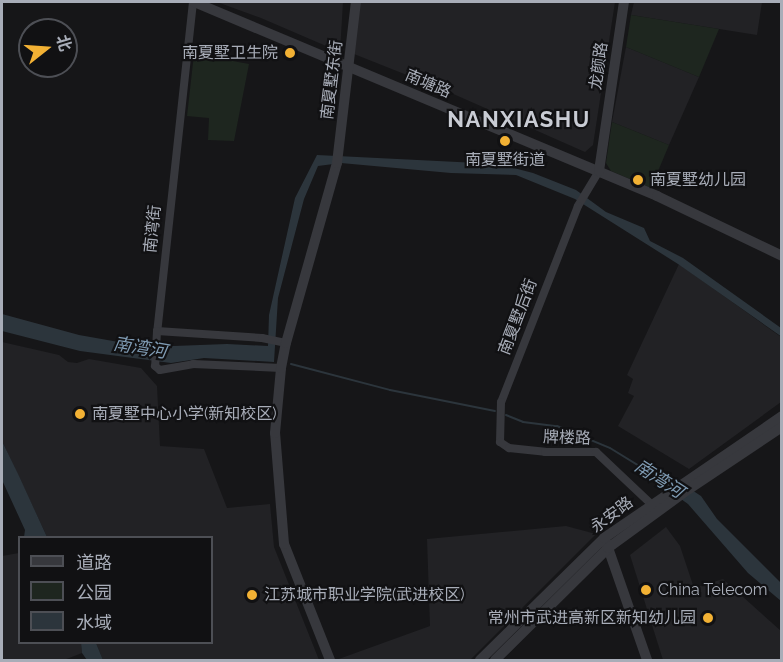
<!DOCTYPE html>
<meta charset="utf-8">
<style>
body{margin:0}
#map{position:relative;width:783px;height:662px;overflow:hidden;background:#161618;font-family:Raleway,"Noto Sans SC",sans-serif}
div>[style]{position:absolute}
.built>*{inset:0;background:#222225}
.green>*{inset:0;background:#1e261f}
.water>*{inset:0;background:#2c353c}
.stream>*{height:2px;margin:-1px;padding:0 1px;transform-origin:1px;border-radius:1px;background:#2c353c}
.minor>*{height:8px;margin:-4px;padding:0 4px;transform-origin:4px;border-radius:4px;background:#37383d}
.tertiary>*{height:10px;margin:-5px;padding:0 5px;transform-origin:5px;border-radius:5px;background:#37383d}
.dots>*{width:16px;height:16px;translate:-50% -50%;box-sizing:border-box;border:3px solid #111113;border-radius:50%}
span{translate:-50% -50%;white-space:nowrap;text-align:center;line-height:1.15;-webkit-text-stroke:4.5px #111113;paint-order:stroke}
.poi-label{font-size:16px;color:#a8adb8}
.right{translate:-100% -50%;text-align:right}
.left{translate:0 -50%;text-align:left}
.street-label{font-size:16px;color:#a8adb8}
.water-label{font-size:18px;color:#7f9bb3;font-style:italic}
.district-label{font-size:22px;color:#c9ccd4;font-weight:700;letter-spacing:1.5px}
.frame{position:absolute;inset:0;border:3px solid #a8adb8;pointer-events:none}
.legend{position:absolute;left:18px;top:536px;width:195px;height:108px;box-sizing:border-box;background:#111113;border:2px solid #4d4f55;margin:0;padding:8px 10px;list-style:none;font-size:18px;color:#a8adb8}
.legend li{display:flex;align-items:center;gap:12px;height:30px}
.legend b{width:30px;border:2px solid #4d4f55}
.north{position:absolute;left:18px;top:18px;width:60px;height:60px;box-sizing:border-box;background:#111113;border:2px solid #4d4f55;border-radius:50%;rotate:73deg;font-size:16px;font-weight:700;line-height:24px;text-align:center;color:#a8adb8}
.north::after{content:'';display:block;margin:auto;width:21px;height:27px;background:#f2b134;clip-path:polygon(50% 0,100% 100%,50% 72%,0 100%)}
</style>
<div id="map">
<div class="built">
<div style="clip-path:polygon(217px 2px,343px 2px,340px 52px,261px 18px)"></div>
<div style="clip-path:polygon(360px 2px,615px 2px,593px 145px,585px 152px,442px 89px,354px 54px)"></div>
<div style="clip-path:polygon(634px 2px,762px 2px,757px 35px,631px 15px)"></div>
<div style="clip-path:polygon(626px 47px,699px 77px,669px 145px,612px 122px)"></div>
<div style="clip-path:polygon(679px 264px,781px 337px,781px 402px,689px 469px,618px 426px,634px 396px,628px 393px,633px 379px,627px 375px)"></div>
<div style="clip-path:polygon(2px 342px,59px 355px,68px 362px,77px 363px,89px 359px,141px 368px,157px 386px,160px 446px,204px 449px,227px 508px,270px 504px,274px 547px,319px 660px,103px 660px,96px 643px,212px 642px,212px 538px,47px 537px,2px 441px)"></div>
<div style="clip-path:polygon(566px 526px,596px 534px,470px 660px,336px 660px,430px 626px,427px 539px)"></div>
<div style="clip-path:polygon(666px 527px,680px 546px,694px 588px,723px 579px,781px 631px,781px 660px,663px 660px,630px 555px)"></div>
<div style="clip-path:polygon(19px 553px,20px 642px,81px 643px,82px 653px,64px 660px,2px 660px,2px 556px)"></div>
</div>
<div class="green">
<div style="clip-path:polygon(631px 15px,719px 29px,699px 77px,626px 47px)"></div>
<div style="clip-path:polygon(194px 54px,249px 64px,234px 141px,208px 140px,209px 118px,187px 116px)"></div>
<div style="clip-path:polygon(612px 122px,669px 145px,651px 188px,611px 171px,606px 163px)"></div>
</div>
<div class="water">
<div style="clip-path:polygon(317px 155px,498px 164px,533px 173px,576px 190px,606px 212px,644px 228px,650px 241px,683px 258px,781px 328px,782px 337px,678px 264px,575px 199px,516px 175px,451px 173px,341px 163px,318px 166px,304px 199px,278px 298px,274px 362px,204px 358px,171px 363px,80px 351px,2px 331px,2px 314px,79px 335px,147px 347px,227px 344px,268px 346px,269px 315px,295px 198px)"></div>
<div style="clip-path:polygon(2px 441px,19px 476px,47px 537px,24px 537px,25px 530px,2px 480px)"></div>
<div style="clip-path:polygon(672px 477px,701px 496px,717px 519px,781px 583px,781px 601px,748px 573px,688px 504px,660px 484px)"></div>
<div style="clip-path:polygon(81px 643px,96px 643px,103px 660px,87px 660px,82px 653px)"></div>
</div>
<div class="stream">
<div style="left:291px;top:364px;width:102px;rotate:14.7deg"></div>
<div style="left:390px;top:390px;width:107px;rotate:11.3deg"></div>
<div style="left:506px;top:415px;width:18px;rotate:22deg"></div>
<div style="left:523px;top:422px;width:34px;rotate:7deg"></div>
<div style="left:557px;top:426px;width:57px;rotate:22.5deg"></div>
<div style="left:610px;top:448px;width:67px;rotate:31.6deg"></div>
</div>
<div class="minor">
<div style="left:193px;top:2px;width:331px;rotate:96.2deg"></div>
<div style="left:157px;top:331px;width:105px;rotate:3.8deg"></div>
<div style="left:262px;top:338px;width:25px;rotate:12deg"></div>
<div style="left:599px;top:171px;width:41px;rotate:121deg"></div>
<div style="left:578px;top:206px;width:211px;rotate:111.4deg"></div>
<div style="left:501px;top:402px;width:40px;rotate:91.4deg"></div>
<div style="left:500px;top:442px;width:11px;rotate:34deg"></div>
<div style="left:509px;top:448px;width:36px;rotate:6deg"></div>
<div style="left:545px;top:452px;width:51px"></div>
<div style="left:596px;top:452px;width:76px;rotate:43.4deg"></div>
<div style="left:157px;top:331px;width:35px;rotate:93deg"></div>
<div style="left:155px;top:366px;width:6px;rotate:39deg"></div>
<div style="left:160px;top:370px;width:34px;rotate:-10deg"></div>
<div style="left:193px;top:364px;width:88px;rotate:2.6deg"></div>
</div>
<div class="tertiary">
<div style="left:194px;top:2px;width:502px;rotate:22.73deg"></div>
<div style="left:657px;top:196px;width:139px;rotate:25.6deg"></div>
<div style="left:599px;top:171px;width:171px;rotate:-81.6deg"></div>
<div style="left:606px;top:542px;width:125px;rotate:70.8deg"></div>
<div style="left:330px;top:660px;width:125px;rotate:-111.6deg"></div>
<div style="left:284px;top:544px;width:111px;rotate:-94.6deg"></div>
<div style="left:275px;top:433px;width:65px;rotate:-84.7deg"></div>
<div style="left:281px;top:368px;width:25px;rotate:-79deg"></div>
<div style="left:286px;top:343px;width:187px;rotate:-74.2deg"></div>
<div style="left:337px;top:163px;width:162px;rotate:-83.3deg"></div>
<div style="left:480px;top:660px;width:174px;rotate:-44.5deg"></div>
<div style="left:604px;top:538px;width:216px;rotate:-34.4deg"></div>
<div style="left:495px;top:660px;width:159px;rotate:-44.7deg"></div>
<div style="left:608px;top:548px;width:100px;rotate:-36.1deg"></div>
<div style="left:689px;top:489px;width:112px;rotate:-33.7deg"></div>
</div>
<div class="dots">
<div style="left:290px;top:53px;background:#f2b134"></div>
<div style="left:505px;top:141px;background:#f2b134"></div>
<div style="left:638px;top:180px;background:#f2b134"></div>
<div style="left:80px;top:414px;background:#f2b134"></div>
<div style="left:646px;top:590px;background:#f2b134"></div>
<div style="left:252px;top:595px;background:#f2b134"></div>
<div style="left:708px;top:618px;background:#f2b134"></div>
</div>
<div class="poi-label">
<span class="right" style="left:278px;top:53px">南夏墅卫生院</span>
<span style="left:505px;top:160px">南夏墅街道</span>
<span class="left" style="left:650px;top:180px">南夏墅幼儿园</span>
<span class="left" style="left:92px;top:414px">南夏墅中心小学(新知校区)</span>
<span class="left" style="left:658px;top:590px">China Telecom</span>
<span class="left" style="left:264px;top:595px">江苏城市职业学院(武进校区)</span>
<span class="right" style="left:696px;top:618px">常州市武进高新区新知幼儿园</span>
</div>
<div class="street-label">
<span style="left:599px;top:66px;rotate:-82deg">龙颜路</span>
<span style="left:332px;top:80px;rotate:-83deg">南夏墅东街</span>
<span style="left:428px;top:84px;rotate:23deg">南塘路</span>
<span style="left:153px;top:229px;rotate:-84deg">南湾街</span>
<span style="left:518px;top:317px;rotate:-69deg">南夏墅后街</span>
<span style="left:567px;top:438px;rotate:2deg">牌楼路</span>
<span style="left:612px;top:515px;rotate:-37deg">永安路</span>
</div>
<div class="water-label">
<span style="left:140px;top:348px;rotate:9deg">南湾河</span>
<span style="left:659px;top:479px;rotate:33deg">南湾河</span>
</div>
<div class="district-label">
<span style="left:519px;top:120px">NANXIASHU</span>
</div>
<div class="frame"></div>
<ul class="legend">
<li><b style="height:8px;background:#37383d"></b>道路</li>
<li><b style="height:16px;background:#1e261f"></b>公园</li>
<li><b style="height:16px;background:#2c353c"></b>水域</li>
</ul>
<div class="north">北</div>
</div>
